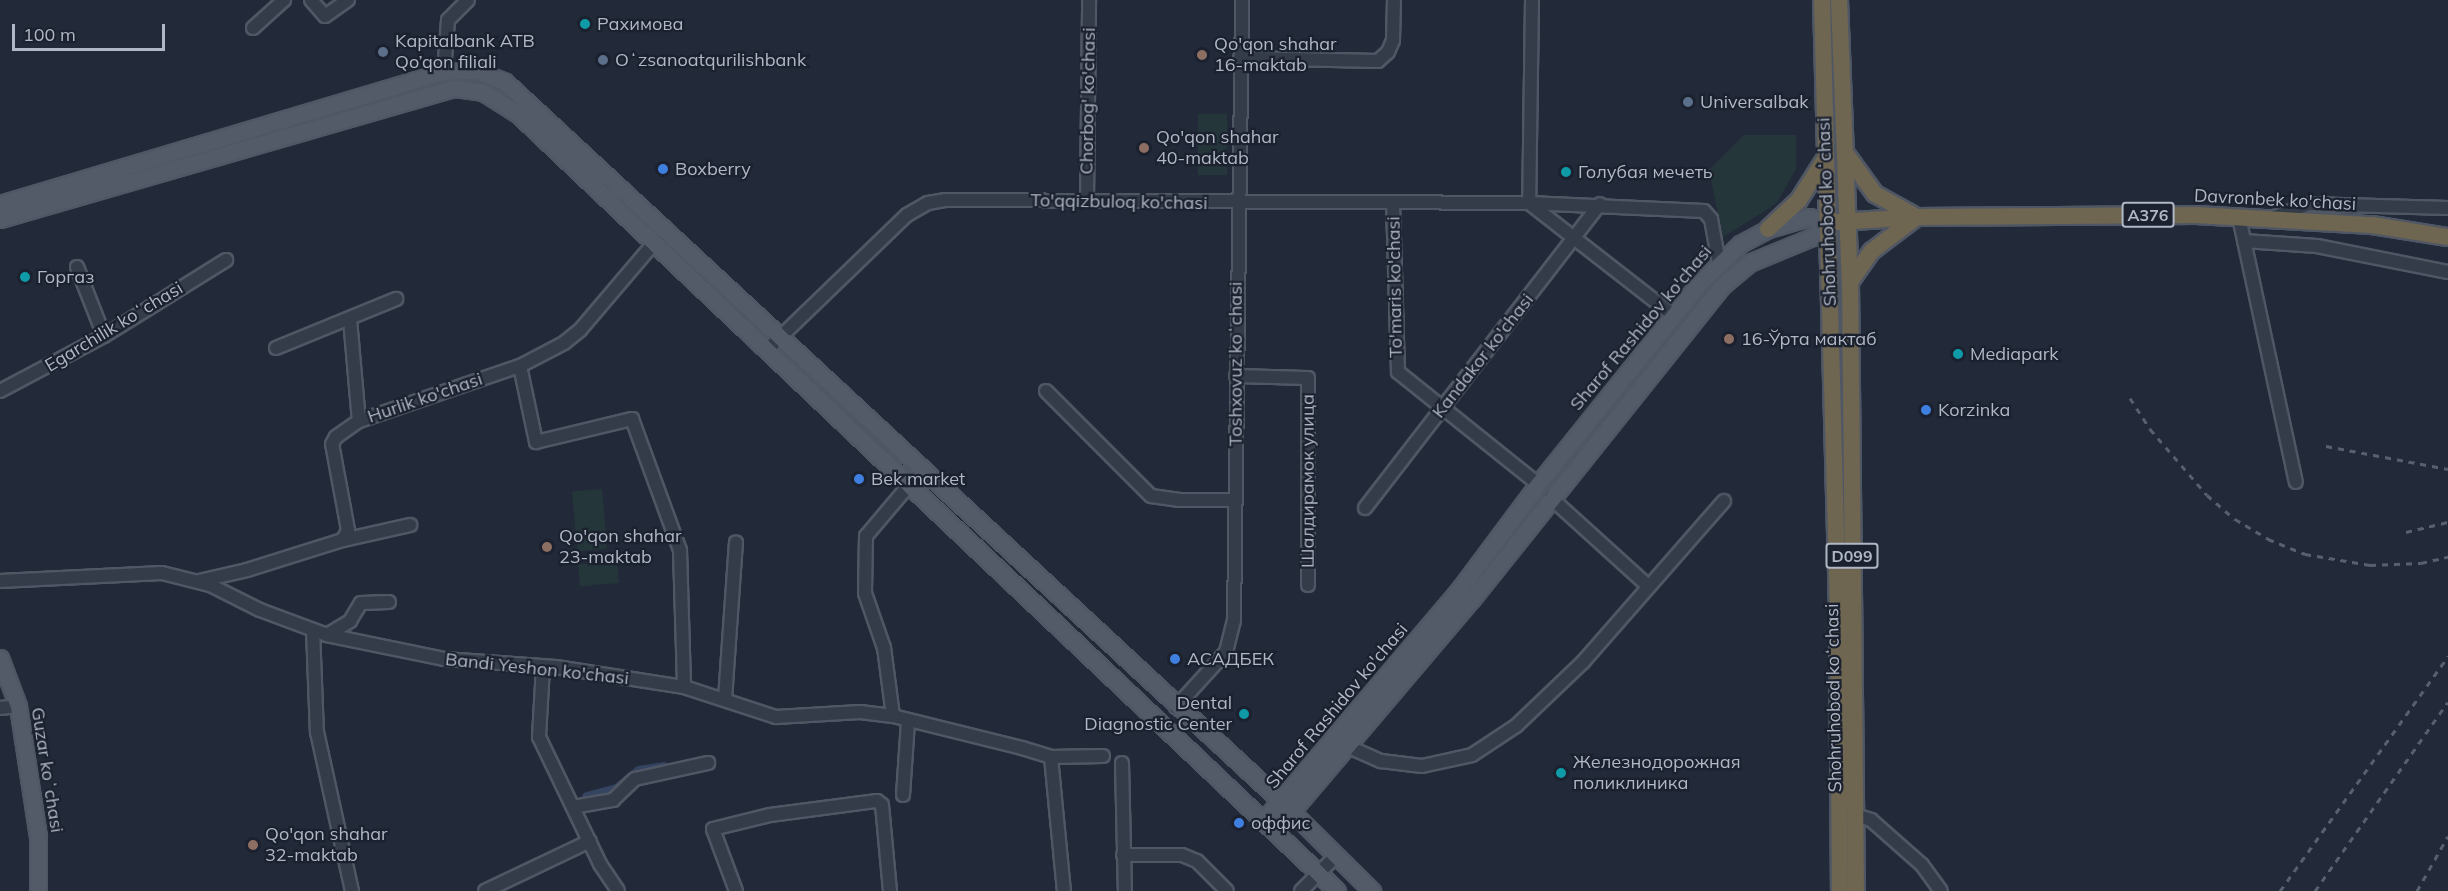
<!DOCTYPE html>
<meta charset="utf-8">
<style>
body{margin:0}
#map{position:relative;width:2448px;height:891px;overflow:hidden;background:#222a39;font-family:Mulish,sans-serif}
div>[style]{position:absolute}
.green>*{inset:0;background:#24363a;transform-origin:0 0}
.canal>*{height:10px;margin:-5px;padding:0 5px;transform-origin:5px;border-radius:5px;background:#354460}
.roads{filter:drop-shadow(2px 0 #505764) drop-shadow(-2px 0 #505764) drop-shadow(0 2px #505764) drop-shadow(0 -2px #505764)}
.minor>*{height:12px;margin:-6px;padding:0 6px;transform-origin:6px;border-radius:6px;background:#353c49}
.major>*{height:15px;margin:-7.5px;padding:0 7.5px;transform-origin:7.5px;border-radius:7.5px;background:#535b69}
.highway>*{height:16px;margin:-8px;padding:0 8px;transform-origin:8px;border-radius:8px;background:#6f6652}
.rail>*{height:3px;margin-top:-1.5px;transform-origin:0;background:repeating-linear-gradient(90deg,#576070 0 6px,transparent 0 12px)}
.dots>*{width:16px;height:16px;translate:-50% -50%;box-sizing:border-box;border:3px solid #1b212e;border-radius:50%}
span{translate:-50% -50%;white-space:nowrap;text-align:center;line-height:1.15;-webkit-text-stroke:4.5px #1b212e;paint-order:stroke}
.shield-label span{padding:2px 4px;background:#1b212e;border:2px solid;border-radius:4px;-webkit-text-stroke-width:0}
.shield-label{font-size:16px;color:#b0b7c5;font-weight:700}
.poi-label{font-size:18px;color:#b0b7c5}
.left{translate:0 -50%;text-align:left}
.right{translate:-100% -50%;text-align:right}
.street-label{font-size:18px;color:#b0b7c5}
.scale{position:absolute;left:12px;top:24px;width:153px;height:27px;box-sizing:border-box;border:3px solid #b0b7c5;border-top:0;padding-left:8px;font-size:18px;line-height:21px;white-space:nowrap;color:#b0b7c5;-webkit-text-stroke:4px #1b212e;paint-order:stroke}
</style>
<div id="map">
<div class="green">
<div style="left:1198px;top:114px;width:29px;height:61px"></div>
<div style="clip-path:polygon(1744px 135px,1796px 135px,1796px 169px,1776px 204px,1723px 237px,1709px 170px)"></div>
<div style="left:602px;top:489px;width:60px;height:30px;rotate:85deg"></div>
<div style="left:617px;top:561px;width:22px;height:39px;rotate:85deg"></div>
</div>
<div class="canal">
<div style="left:587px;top:797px;width:31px;rotate:-15deg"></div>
<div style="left:617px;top:789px;width:28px;rotate:-39deg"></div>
<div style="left:639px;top:771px;width:25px;rotate:-9deg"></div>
</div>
<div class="roads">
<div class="minor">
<div style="left:311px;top:0;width:21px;rotate:49deg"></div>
<div style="left:325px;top:16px;width:28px;rotate:-35deg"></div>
<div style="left:1532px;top:0;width:203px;rotate:90.8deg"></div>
<div style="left:1529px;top:203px;width:175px;rotate:2.6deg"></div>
<div style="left:1704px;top:211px;width:11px;rotate:49deg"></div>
<div style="left:1711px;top:219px;width:45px;rotate:79.7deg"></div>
<div style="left:253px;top:28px;width:42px;rotate:-42.1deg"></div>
<div style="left:1240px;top:58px;width:138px;rotate:1.2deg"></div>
<div style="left:1378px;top:61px;width:13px;rotate:-42deg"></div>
<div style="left:1388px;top:52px;width:13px;rotate:-67deg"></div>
<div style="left:1393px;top:40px;width:40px;rotate:-88.6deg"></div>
<div style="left:444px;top:72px;width:52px;rotate:-85.6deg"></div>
<div style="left:448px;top:20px;width:28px;rotate:-45deg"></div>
<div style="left:1087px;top:201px;width:201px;rotate:-89.4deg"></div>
<div style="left:1393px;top:203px;width:169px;rotate:88.3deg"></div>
<div style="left:1398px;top:372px;width:179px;rotate:38.7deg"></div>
<div style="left:2239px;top:217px;width:271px;rotate:77.9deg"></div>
<div style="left:2272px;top:218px;width:39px;rotate:-21deg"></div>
<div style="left:2308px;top:204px;width:140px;rotate:1.6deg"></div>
<div style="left:2244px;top:241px;width:73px;rotate:3.9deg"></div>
<div style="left:2317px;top:246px;width:134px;rotate:11.2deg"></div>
<div style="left:77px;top:267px;width:74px;rotate:68.6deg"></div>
<div style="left:350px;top:319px;width:102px;rotate:85deg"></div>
<div style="left:276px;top:348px;width:130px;rotate:-22.2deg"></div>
<div style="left:767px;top:350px;width:194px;rotate:-44deg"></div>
<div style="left:907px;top:215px;width:24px;rotate:-30deg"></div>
<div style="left:928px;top:203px;width:17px;rotate:-10deg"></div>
<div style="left:945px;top:200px;width:584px;rotate:0.29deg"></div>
<div style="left:1529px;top:203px;width:182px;rotate:37.9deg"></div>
<div style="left:520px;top:366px;width:78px;rotate:78.1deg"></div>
<div style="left:536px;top:442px;width:99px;rotate:-13.5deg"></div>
<div style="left:632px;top:419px;width:140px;rotate:69.9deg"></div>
<div style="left:680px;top:550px;width:137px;rotate:88.3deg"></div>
<div style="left:1236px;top:376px;width:72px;rotate:1.6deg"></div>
<div style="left:1308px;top:378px;width:207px;rotate:90deg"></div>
<div style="left:0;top:391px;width:118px;rotate:-27.9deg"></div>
<div style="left:104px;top:336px;width:144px;rotate:-31.9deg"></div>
<div style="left:1046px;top:391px;width:148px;rotate:45deg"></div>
<div style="left:1151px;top:496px;width:29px;rotate:8deg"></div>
<div style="left:1180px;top:500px;width:55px"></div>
<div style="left:1551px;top:498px;width:131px;rotate:42.2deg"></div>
<div style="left:1365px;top:508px;width:384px;rotate:-52.3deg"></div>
<div style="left:343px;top:540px;width:69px;rotate:-12.6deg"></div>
<div style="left:0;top:581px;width:162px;rotate:-2.8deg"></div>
<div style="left:162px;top:573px;width:49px;rotate:14deg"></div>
<div style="left:210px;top:585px;width:56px;rotate:26.6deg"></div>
<div style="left:260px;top:610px;width:72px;rotate:20.5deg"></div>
<div style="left:327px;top:635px;width:119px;rotate:11.6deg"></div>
<div style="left:444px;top:659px;width:112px;rotate:4.1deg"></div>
<div style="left:556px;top:667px;width:130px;rotate:8.9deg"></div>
<div style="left:684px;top:687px;width:97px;rotate:18.1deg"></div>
<div style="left:776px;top:717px;width:84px;rotate:-3.4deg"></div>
<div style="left:860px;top:712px;width:33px;rotate:7deg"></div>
<div style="left:893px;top:716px;width:133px;rotate:13.9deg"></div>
<div style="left:1022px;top:748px;width:30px;rotate:17deg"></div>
<div style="left:1051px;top:757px;width:135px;rotate:84.5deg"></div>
<div style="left:199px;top:581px;width:49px;rotate:-12.9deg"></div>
<div style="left:247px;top:570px;width:101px;rotate:-17.4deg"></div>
<div style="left:343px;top:540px;width:11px;rotate:-63deg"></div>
<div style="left:348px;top:530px;width:87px;rotate:-100.5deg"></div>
<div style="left:332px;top:444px;width:8px;rotate:-60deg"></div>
<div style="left:336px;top:437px;width:28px;rotate:-35deg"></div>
<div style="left:359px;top:421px;width:170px;rotate:-18.9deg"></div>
<div style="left:520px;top:366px;width:50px;rotate:-27.6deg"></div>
<div style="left:564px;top:343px;width:21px;rotate:-39deg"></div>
<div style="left:580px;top:330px;width:114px;rotate:-49.6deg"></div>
<div style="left:313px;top:630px;width:102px;rotate:87.8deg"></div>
<div style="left:317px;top:732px;width:163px;rotate:77.6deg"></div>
<div style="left:327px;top:635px;width:27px;rotate:-31deg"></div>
<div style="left:350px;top:621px;width:21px;rotate:-59deg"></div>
<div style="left:361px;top:603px;width:28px;rotate:-2deg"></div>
<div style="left:543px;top:667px;width:70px;rotate:93.3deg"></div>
<div style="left:539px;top:737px;width:141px;rotate:64.3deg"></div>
<div style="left:600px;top:864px;width:32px;rotate:56deg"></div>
<div style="left:725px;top:699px;width:157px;rotate:-86deg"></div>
<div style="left:1176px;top:707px;width:74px;rotate:-47.7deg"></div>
<div style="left:1226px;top:652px;width:32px;rotate:-76deg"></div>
<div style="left:1234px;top:621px;width:621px;rotate:-89.26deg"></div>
<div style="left:0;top:708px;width:18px;rotate:-6deg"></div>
<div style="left:893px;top:716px;width:69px;rotate:-97.5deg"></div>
<div style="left:884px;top:648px;width:58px;rotate:-109.1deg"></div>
<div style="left:865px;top:593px;width:57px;rotate:-89deg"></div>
<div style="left:866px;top:536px;width:68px;rotate:-49.8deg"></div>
<div style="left:1349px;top:747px;width:35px;rotate:24deg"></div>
<div style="left:1381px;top:761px;width:41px;rotate:7deg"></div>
<div style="left:1422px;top:766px;width:51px;rotate:-12.4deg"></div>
<div style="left:1472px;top:755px;width:53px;rotate:-33.4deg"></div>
<div style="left:1516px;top:726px;width:93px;rotate:-43.7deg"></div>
<div style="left:1583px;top:662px;width:214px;rotate:-48.8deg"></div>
<div style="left:1051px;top:757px;width:52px;rotate:-1.1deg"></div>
<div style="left:1122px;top:763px;width:128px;rotate:88.7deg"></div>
<div style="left:903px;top:795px;width:73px;rotate:-86.1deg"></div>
<div style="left:573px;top:807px;width:41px;rotate:-9.9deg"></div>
<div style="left:613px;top:800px;width:30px;rotate:-44deg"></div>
<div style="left:635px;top:779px;width:75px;rotate:-12.4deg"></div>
<div style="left:1855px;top:815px;width:17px;rotate:17deg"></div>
<div style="left:1871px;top:820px;width:68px;rotate:41.4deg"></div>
<div style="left:1922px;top:865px;width:32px;rotate:54deg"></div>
<div style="left:1123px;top:855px;width:59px"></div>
<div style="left:1182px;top:855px;width:16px;rotate:22deg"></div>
<div style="left:1197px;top:861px;width:42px;rotate:45deg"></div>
<div style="left:485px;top:891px;width:116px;rotate:-25.5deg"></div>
<div style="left:736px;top:891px;width:66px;rotate:-110.4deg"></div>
<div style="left:713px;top:829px;width:59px;rotate:-13.8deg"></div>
<div style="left:770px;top:815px;width:108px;rotate:-7.5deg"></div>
<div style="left:877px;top:801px;width:6px;rotate:39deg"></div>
<div style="left:882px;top:805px;width:86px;rotate:84.7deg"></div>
<div style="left:1301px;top:891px;width:49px;rotate:-45deg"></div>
</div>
<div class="major">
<div style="left:0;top:204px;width:463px;rotate:-16.6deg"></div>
<div style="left:444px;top:72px;width:33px;rotate:-2deg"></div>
<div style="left:477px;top:71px;width:30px;rotate:21deg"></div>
<div style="left:505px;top:82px;width:1059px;rotate:42.82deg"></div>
<div style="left:1282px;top:802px;width:127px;rotate:44.7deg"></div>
<div style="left:0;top:219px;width:473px;rotate:-16.1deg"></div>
<div style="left:455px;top:88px;width:28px;rotate:8deg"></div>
<div style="left:483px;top:92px;width:41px;rotate:32.2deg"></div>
<div style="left:518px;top:114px;width:1129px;rotate:43.49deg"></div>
<div style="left:0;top:658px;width:51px;rotate:69.4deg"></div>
<div style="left:18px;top:706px;width:132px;rotate:81.3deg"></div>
<div style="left:38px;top:836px;width:55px;rotate:90deg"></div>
<div style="left:1264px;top:820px;width:302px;rotate:-49.7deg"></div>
<div style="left:1459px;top:590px;width:132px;rotate:-53.3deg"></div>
<div style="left:1538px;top:484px;width:255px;rotate:-51.2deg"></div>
<div style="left:1698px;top:285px;width:59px;rotate:-44.3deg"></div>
<div style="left:1740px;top:244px;width:32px;rotate:-28deg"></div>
<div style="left:1768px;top:229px;width:43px;rotate:-16.3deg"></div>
<div style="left:1809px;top:217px;width:20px;rotate:18deg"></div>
<div style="left:1275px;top:831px;width:304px;rotate:-49.7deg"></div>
<div style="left:1472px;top:599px;width:402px;rotate:-51.4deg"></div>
<div style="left:1723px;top:285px;width:34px;rotate:-40deg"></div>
<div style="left:1749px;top:263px;width:68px;rotate:-22.4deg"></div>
<div style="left:1812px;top:237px;width:21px;rotate:-41deg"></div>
</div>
<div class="highway">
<div style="left:1822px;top:0;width:610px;rotate:88.5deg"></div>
<div style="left:1838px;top:610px;width:281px;rotate:89.6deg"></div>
<div style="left:1839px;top:0;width:282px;rotate:87.8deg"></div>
<div style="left:1850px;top:282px;width:609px;rotate:89.44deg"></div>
<div style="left:1846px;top:154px;width:49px;rotate:54.1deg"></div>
<div style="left:1875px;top:194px;width:43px;rotate:28.9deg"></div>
<div style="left:1838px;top:222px;width:79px;rotate:-3.6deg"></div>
<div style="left:1917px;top:217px;width:279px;rotate:-0.4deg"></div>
<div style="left:2196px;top:215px;width:176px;rotate:3.3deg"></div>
<div style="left:2372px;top:225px;width:77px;rotate:9deg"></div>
<div style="left:1768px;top:229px;width:42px;rotate:-43.1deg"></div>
<div style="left:1799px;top:200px;width:49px;rotate:-57.6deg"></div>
<div style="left:1850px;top:282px;width:38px;rotate:-55deg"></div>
<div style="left:1872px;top:251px;width:53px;rotate:-37.3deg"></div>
</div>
</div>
<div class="rail">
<div style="left:2130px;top:398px;width:37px;rotate:57deg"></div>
<div style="left:2150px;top:429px;width:87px;rotate:49.2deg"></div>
<div style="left:2207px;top:495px;width:37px;rotate:41deg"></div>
<div style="left:2235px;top:519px;width:39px;rotate:31deg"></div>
<div style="left:2268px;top:539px;width:40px;rotate:22deg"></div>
<div style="left:2305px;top:554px;width:66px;rotate:9.6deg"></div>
<div style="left:2370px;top:565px;width:51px;rotate:-2.2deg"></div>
<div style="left:2421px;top:563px;width:28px;rotate:-13deg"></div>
<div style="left:2326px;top:446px;width:124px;rotate:10.7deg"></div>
<div style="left:2406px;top:532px;width:43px;rotate:-13.4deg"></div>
<div style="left:2280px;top:891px;width:289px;rotate:-54.4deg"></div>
<div style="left:2315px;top:891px;width:231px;rotate:-54.9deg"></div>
<div style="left:2417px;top:891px;width:63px;rotate:-60.6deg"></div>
</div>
<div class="dots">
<div style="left:585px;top:24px;background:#0f9aa8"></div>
<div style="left:383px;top:52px;background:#5c6f8a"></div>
<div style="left:1202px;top:55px;background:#8d6e63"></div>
<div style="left:603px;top:60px;background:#5c6f8a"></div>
<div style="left:1688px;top:102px;background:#5c6f8a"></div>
<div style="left:1144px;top:148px;background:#8d6e63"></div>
<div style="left:663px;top:169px;background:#3f7fe0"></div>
<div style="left:1566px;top:172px;background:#0f9aa8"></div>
<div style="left:25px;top:277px;background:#0f9aa8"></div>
<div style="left:1729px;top:339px;background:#8d6e63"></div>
<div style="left:1958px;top:354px;background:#0f9aa8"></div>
<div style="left:1926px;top:410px;background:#3f7fe0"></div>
<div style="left:859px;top:479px;background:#3f7fe0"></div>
<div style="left:547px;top:547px;background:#8d6e63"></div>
<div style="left:1175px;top:659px;background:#3f7fe0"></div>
<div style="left:1244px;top:714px;background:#0f9aa8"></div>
<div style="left:1561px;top:773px;background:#0f9aa8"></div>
<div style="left:1239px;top:823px;background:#3f7fe0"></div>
<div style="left:253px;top:845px;background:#8d6e63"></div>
</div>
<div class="shield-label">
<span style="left:2148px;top:215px">A376</span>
<span style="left:1852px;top:556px">D099</span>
</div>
<div class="poi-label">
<span class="left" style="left:597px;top:24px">Рахимова</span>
<span class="left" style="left:395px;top:52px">Kapitalbank ATB<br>Qo’qon filiali</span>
<span class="left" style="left:1214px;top:55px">Qo'qon shahar<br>16-maktab</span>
<span class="left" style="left:615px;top:60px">Oʻzsanoatqurilishbank</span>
<span class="left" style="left:1700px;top:102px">Universalbak</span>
<span class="left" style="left:1156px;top:148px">Qo'qon shahar<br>40-maktab</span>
<span class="left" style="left:675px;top:169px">Boxberry</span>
<span class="left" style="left:1578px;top:172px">Голубая мечеть</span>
<span class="left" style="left:37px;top:277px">Горгаз</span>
<span class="left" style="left:1741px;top:339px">16-Ўрта мактаб</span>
<span class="left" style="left:1970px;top:354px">Mediapark</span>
<span class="left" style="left:1938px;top:410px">Korzinka</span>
<span class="left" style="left:871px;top:479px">Bek market</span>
<span class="left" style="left:559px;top:547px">Qo'qon shahar<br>23-maktab</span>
<span class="left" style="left:1187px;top:659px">АСАДБЕК</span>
<span class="right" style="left:1232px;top:714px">Dental<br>Diagnostic Center</span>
<span class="left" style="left:1573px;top:773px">Железнодорожная<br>поликлиника</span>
<span class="left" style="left:1251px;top:823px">оффис</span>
<span class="left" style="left:265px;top:845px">Qo'qon shahar<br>32-maktab</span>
</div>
<div class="street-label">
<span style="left:1088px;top:101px;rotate:-89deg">Chorbog' ko'chasi</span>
<span style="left:2275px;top:200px;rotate:3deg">Davronbek ko'chasi</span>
<span style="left:1119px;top:202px;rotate:1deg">To'qqizbuloq ko'chasi</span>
<span style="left:1827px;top:212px;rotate:-92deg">Shohruhobod koʻchasi</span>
<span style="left:1395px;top:287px;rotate:-91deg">To'maris ko'chasi</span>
<span style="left:114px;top:327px;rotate:-31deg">Egarchilik koʻchasi</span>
<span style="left:1641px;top:328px;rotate:-50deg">Sharof Rashidov ko'chasi</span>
<span style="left:1483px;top:356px;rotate:-52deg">Kandakor ko'chasi</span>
<span style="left:1236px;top:364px;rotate:-90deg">Toshxovuz koʻchasi</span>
<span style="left:425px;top:398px;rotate:-19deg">Hurlik ko'chasi</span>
<span style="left:1308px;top:481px;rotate:-90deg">Шалдирамок улица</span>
<span style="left:537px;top:669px;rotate:6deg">Bandi Yeshon ko'chasi</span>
<span style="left:1834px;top:698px;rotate:-91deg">Shohruhobod koʻchasi</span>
<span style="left:1337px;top:706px;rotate:-50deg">Sharof Rashidov ko'chasi</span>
<span style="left:47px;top:770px;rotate:81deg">Guzar koʻchasi</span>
</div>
<div class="scale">100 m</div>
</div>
